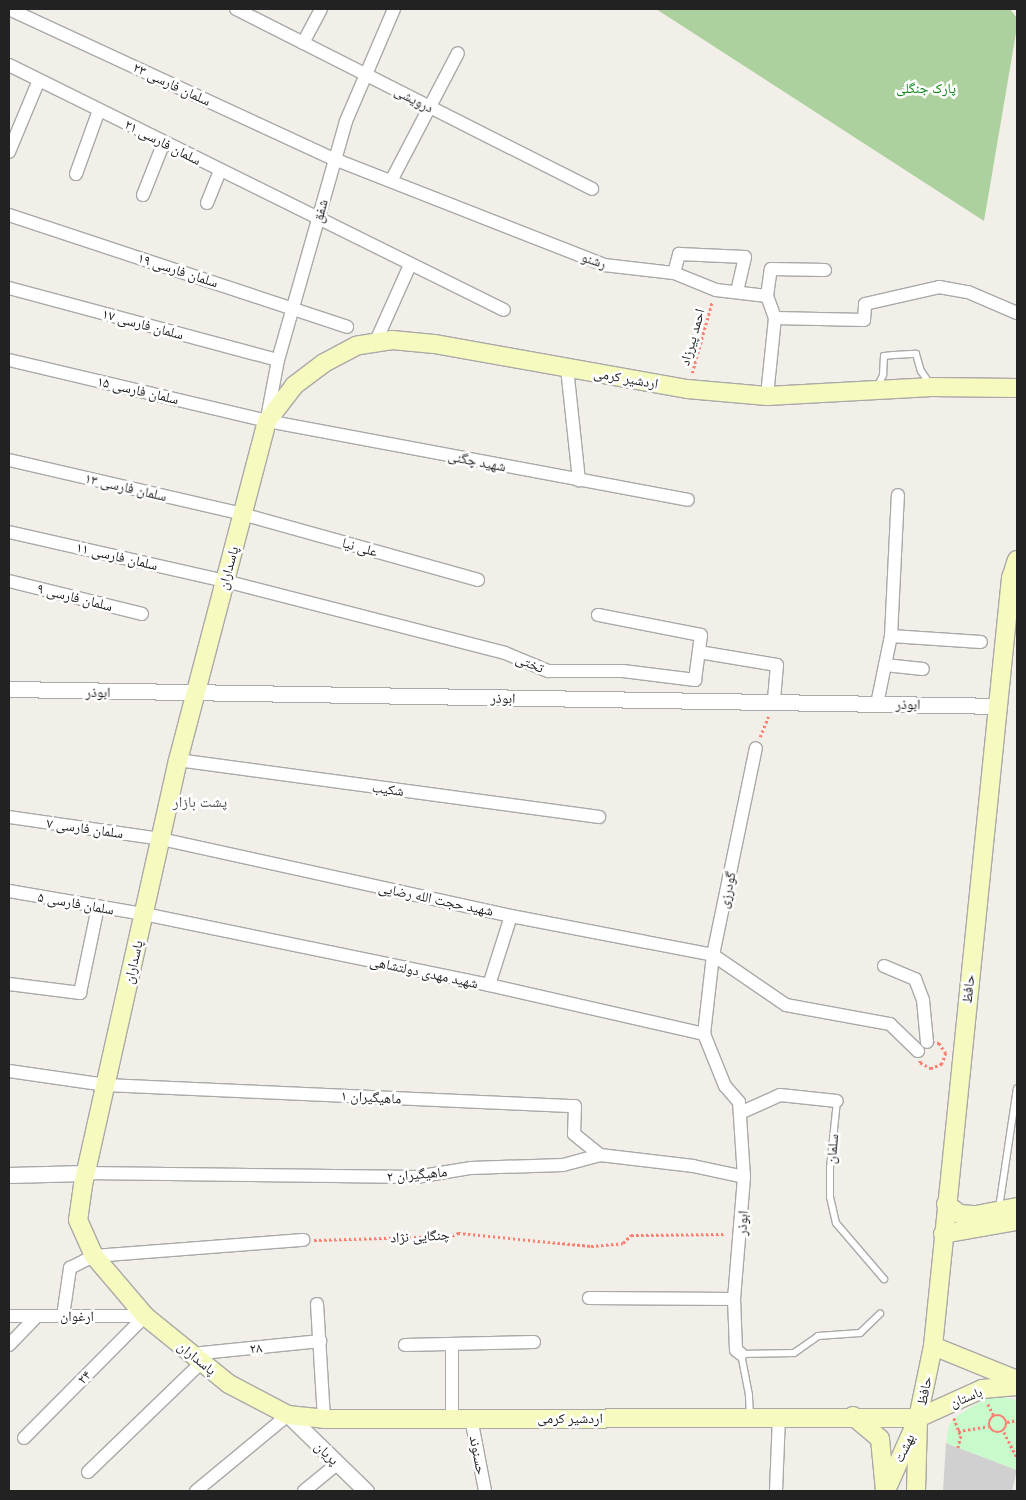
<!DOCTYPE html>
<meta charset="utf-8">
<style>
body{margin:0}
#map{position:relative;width:1026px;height:1500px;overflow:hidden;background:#f2efe9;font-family:Lato,"Noto Naskh Arabic",sans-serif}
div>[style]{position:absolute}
.religious>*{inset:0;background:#d0d0d0}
.forest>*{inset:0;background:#add19e}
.park>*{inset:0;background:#c8facc}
.path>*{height:2.5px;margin-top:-1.25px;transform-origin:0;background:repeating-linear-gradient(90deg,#fa8072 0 2.5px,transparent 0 5px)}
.path>.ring{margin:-1.25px;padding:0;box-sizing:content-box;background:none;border:2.5px solid #fa8072;border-radius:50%}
.roads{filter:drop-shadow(1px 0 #a9a9a9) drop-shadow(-1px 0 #a9a9a9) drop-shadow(0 1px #a9a9a9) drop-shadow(0 -1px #a9a9a9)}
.service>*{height:6px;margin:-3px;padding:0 3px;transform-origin:3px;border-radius:3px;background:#fff}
.minor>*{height:12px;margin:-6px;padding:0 6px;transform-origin:6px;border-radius:6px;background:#fff}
.tertiary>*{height:15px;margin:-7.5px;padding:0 7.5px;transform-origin:7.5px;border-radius:7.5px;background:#fff}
.secondary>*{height:18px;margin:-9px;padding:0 9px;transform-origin:9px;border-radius:9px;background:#f7fabf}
span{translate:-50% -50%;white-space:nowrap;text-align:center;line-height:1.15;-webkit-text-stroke:5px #fff;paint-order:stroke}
.street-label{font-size:14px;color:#222}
.park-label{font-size:14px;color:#0c8416}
.neighbourhood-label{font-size:15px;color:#555}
.frame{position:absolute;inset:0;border:10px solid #222;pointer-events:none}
</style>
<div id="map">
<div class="religious">
<div style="clip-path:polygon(946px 1443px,1017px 1470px,1012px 1491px,943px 1491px)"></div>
</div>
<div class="forest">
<div style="clip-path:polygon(656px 9px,1010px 9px,1017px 18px,1017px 27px,984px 221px)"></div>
</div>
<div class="park">
<div style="clip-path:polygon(1001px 1397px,1017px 1400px,1017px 1470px,946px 1443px,949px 1425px,957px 1416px,985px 1399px)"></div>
</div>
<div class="path">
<div style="left:692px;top:373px;width:74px;rotate:-74.3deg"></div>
<div style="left:760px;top:737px;width:22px;rotate:-68deg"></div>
<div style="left:927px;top:1042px;width:12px;rotate:5deg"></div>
<div style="left:939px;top:1043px;width:12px;rotate:55deg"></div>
<div style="left:946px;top:1053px;width:12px;rotate:110deg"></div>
<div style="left:942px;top:1064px;width:12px;rotate:156deg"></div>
<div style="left:931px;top:1069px;width:13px;rotate:-151deg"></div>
<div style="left:920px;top:1063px;width:12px;rotate:-99deg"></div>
<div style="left:918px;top:1051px;width:13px;rotate:-45deg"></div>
<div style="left:314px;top:1240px;width:138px;rotate:-1.7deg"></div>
<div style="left:452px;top:1236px;width:7px;rotate:-27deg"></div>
<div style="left:458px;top:1233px;width:134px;rotate:5.6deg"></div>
<div style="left:591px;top:1246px;width:32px;rotate:-5deg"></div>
<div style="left:623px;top:1243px;width:11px;rotate:-45deg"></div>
<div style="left:631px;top:1235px;width:95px;rotate:-0.6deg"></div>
<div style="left:988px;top:1404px;width:13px;rotate:63deg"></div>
<div class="ring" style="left:989px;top:1415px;width:15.5px;height:15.5px"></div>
<div style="left:954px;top:1418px;width:19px;rotate:69deg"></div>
<div style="left:961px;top:1436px;width:12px;rotate:104deg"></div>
<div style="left:1007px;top:1422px;width:10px;rotate:-11deg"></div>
<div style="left:958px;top:1431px;width:31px;rotate:-9deg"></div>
<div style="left:1004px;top:1432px;width:28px;rotate:63deg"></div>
</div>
<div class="roads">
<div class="service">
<div style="left:876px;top:389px;width:16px;rotate:-63deg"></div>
<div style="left:883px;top:375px;width:19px;rotate:-87deg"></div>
<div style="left:884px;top:356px;width:10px;rotate:-6deg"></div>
<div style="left:894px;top:355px;width:22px;rotate:-3deg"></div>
<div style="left:916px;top:354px;width:18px;rotate:74deg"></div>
<div style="left:921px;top:371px;width:16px;rotate:55deg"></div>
<div style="left:837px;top:1101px;width:67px;rotate:96deg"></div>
<div style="left:830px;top:1168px;width:29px;rotate:90deg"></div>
<div style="left:830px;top:1197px;width:27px;rotate:77deg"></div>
<div style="left:836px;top:1223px;width:74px;rotate:49.4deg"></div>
<div style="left:999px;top:1208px;width:121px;rotate:-81.5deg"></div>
<div style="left:750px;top:1416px;width:21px;rotate:-93deg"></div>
<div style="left:749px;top:1395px;width:42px;rotate:-101deg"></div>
<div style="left:741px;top:1354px;width:53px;rotate:-1.1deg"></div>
<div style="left:794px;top:1353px;width:29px;rotate:-35deg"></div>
<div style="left:818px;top:1336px;width:42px;rotate:-4.1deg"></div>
<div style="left:860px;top:1333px;width:28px;rotate:-44deg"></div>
</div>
<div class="minor">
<div style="left:9px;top:9px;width:358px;rotate:24.8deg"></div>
<div style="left:334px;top:159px;width:290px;rotate:21.4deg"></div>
<div style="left:604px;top:265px;width:70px;rotate:6.5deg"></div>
<div style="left:674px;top:273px;width:45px;rotate:22deg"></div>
<div style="left:716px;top:290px;width:51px;rotate:6.7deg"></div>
<div style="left:767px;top:296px;width:23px;rotate:70deg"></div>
<div style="left:775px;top:318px;width:78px;rotate:95.9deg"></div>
<div style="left:236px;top:9px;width:399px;rotate:26.8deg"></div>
<div style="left:303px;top:43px;width:38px;rotate:-62deg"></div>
<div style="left:9px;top:65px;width:552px;rotate:26.33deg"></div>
<div style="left:9px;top:152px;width:78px;rotate:-67.4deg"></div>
<div style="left:76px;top:174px;width:68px;rotate:-70.2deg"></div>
<div style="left:391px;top:181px;width:144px;rotate:-62.4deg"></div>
<div style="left:143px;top:195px;width:57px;rotate:-68.4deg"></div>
<div style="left:207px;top:203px;width:35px;rotate:-68deg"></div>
<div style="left:9px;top:215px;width:356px;rotate:18.3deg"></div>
<div style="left:674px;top:273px;width:20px;rotate:-75deg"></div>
<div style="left:679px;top:254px;width:66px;rotate:2.6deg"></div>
<div style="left:745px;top:257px;width:36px;rotate:103deg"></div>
<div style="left:9px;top:288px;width:278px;rotate:15deg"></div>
<div style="left:767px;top:296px;width:27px;rotate:-82deg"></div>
<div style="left:771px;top:269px;width:54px;rotate:1.1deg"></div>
<div style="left:775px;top:318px;width:89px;rotate:1.3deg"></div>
<div style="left:864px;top:320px;width:16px;rotate:-86deg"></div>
<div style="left:865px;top:304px;width:76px;rotate:-12.9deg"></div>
<div style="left:939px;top:287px;width:29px;rotate:10deg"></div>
<div style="left:968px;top:292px;width:53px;rotate:23.2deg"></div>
<div style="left:376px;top:341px;width:83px;rotate:-65.9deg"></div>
<div style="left:9px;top:360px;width:265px;rotate:13.3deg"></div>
<div style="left:267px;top:421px;width:428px;rotate:10.6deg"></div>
<div style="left:567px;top:368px;width:113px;rotate:83.9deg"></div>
<div style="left:267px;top:418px;width:59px;rotate:-79.3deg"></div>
<div style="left:278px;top:360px;width:248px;rotate:-74.1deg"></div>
<div style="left:346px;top:121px;width:122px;rotate:-66.8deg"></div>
<div style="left:9px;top:460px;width:239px;rotate:13deg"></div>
<div style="left:242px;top:514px;width:245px;rotate:15.6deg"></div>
<div style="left:9px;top:532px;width:221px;rotate:12.8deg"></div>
<div style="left:225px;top:581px;width:289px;rotate:14.4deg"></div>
<div style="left:505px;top:653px;width:47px;rotate:22.7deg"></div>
<div style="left:548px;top:671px;width:75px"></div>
<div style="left:623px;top:671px;width:73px;rotate:7.1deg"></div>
<div style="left:695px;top:680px;width:45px;rotate:-82.4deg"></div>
<div style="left:701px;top:635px;width:105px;rotate:-169deg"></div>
<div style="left:9px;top:581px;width:137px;rotate:13.9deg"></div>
<div style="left:891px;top:636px;width:90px;rotate:3.8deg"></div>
<div style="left:699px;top:652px;width:79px;rotate:9.5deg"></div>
<div style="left:777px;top:665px;width:36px;rotate:95deg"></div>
<div style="left:885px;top:665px;width:38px;rotate:6deg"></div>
<div style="left:877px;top:704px;width:69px;rotate:-78.4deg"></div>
<div style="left:891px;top:636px;width:141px;rotate:-87.2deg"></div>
<div style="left:178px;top:760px;width:425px;rotate:7.7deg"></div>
<div style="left:9px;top:817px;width:154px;rotate:8.2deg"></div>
<div style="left:161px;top:839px;width:358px;rotate:12.4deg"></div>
<div style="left:511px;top:916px;width:206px;rotate:10.9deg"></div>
<div style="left:713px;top:955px;width:88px;rotate:34.4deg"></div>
<div style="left:786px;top:1005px;width:106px;rotate:10.4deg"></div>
<div style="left:890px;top:1024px;width:39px;rotate:44deg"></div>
<div style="left:9px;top:891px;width:137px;rotate:9.7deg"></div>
<div style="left:144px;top:914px;width:352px;rotate:11.6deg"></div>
<div style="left:489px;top:985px;width:221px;rotate:12.8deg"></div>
<div style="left:884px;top:966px;width:34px;rotate:23deg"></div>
<div style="left:915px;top:979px;width:22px;rotate:69deg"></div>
<div style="left:923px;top:1000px;width:42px;rotate:84.6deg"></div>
<div style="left:9px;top:984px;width:72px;rotate:7.2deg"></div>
<div style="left:80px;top:993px;width:88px;rotate:-78.2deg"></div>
<div style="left:489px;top:985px;width:72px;rotate:-72.3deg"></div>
<div style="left:9px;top:1071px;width:98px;rotate:8.2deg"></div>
<div style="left:106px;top:1085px;width:469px;rotate:2.6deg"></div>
<div style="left:575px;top:1106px;width:28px;rotate:92deg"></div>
<div style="left:574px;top:1134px;width:33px;rotate:39deg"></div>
<div style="left:740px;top:1113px;width:44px;rotate:-24.2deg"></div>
<div style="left:780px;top:1095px;width:57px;rotate:6deg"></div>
<div style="left:85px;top:1173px;width:331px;rotate:0.7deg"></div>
<div style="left:416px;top:1177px;width:56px;rotate:-9.3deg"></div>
<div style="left:471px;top:1168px;width:92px;rotate:-1.9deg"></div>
<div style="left:563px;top:1165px;width:38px;rotate:-15deg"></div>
<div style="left:600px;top:1155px;width:94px;rotate:6.7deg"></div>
<div style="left:693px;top:1166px;width:52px;rotate:12.2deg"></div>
<div style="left:589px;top:1298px;width:145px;rotate:0.4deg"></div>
<div style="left:317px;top:1304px;width:115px;rotate:86.5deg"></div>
<div style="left:9px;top:1316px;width:136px"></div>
<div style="left:63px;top:1316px;width:49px;rotate:-81.7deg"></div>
<div style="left:70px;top:1268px;width:27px;rotate:-27deg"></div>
<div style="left:94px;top:1256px;width:210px;rotate:-4.4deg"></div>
<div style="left:452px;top:1344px;width:74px;rotate:90deg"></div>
<div style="left:9px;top:1345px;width:40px;rotate:-46deg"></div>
<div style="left:405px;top:1345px;width:129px;rotate:-1.3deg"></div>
<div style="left:192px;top:1354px;width:129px;rotate:-5.8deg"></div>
<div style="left:741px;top:1354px;width:6px;rotate:-141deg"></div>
<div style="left:736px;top:1350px;width:51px;rotate:-92.2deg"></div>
<div style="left:734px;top:1299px;width:122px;rotate:-85.3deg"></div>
<div style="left:744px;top:1177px;width:75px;rotate:-93.8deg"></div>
<div style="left:739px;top:1102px;width:21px;rotate:-131deg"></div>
<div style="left:725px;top:1086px;width:56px;rotate:-112deg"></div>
<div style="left:704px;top:1034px;width:80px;rotate:-83.5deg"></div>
<div style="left:713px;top:955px;width:211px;rotate:-78.3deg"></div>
<div style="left:471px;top:1418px;width:74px;rotate:79.1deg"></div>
<div style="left:24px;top:1438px;width:172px;rotate:-45.2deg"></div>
<div style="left:88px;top:1472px;width:158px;rotate:-44deg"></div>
<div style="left:196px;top:1491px;width:119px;rotate:-39.6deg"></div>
<div style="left:304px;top:1491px;width:44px;rotate:-39.5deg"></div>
<div style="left:776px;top:1491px;width:74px;rotate:-87.7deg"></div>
</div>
<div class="tertiary">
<div style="left:9px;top:689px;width:989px;rotate:0.98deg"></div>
<div style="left:9px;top:1175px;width:76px;rotate:-1.5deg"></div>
<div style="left:288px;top:1415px;width:109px;rotate:44.3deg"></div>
</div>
<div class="secondary">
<div style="left:1017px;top:388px;width:85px;rotate:-179.3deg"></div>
<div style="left:932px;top:387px;width:165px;rotate:176.9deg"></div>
<div style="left:767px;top:396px;width:80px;rotate:-175deg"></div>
<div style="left:687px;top:389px;width:257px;rotate:-169.9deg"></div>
<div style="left:434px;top:344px;width:42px;rotate:-174.6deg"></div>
<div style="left:392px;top:340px;width:36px;rotate:171deg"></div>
<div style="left:356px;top:346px;width:36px;rotate:152deg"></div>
<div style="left:324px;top:363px;width:38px;rotate:143deg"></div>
<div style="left:294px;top:386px;width:44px;rotate:127.6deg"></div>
<div style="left:267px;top:421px;width:350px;rotate:104.7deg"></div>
<div style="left:178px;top:760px;width:435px;rotate:102.6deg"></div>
<div style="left:83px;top:1185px;width:35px;rotate:98deg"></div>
<div style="left:78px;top:1220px;width:39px;rotate:66deg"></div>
<div style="left:94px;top:1256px;width:79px;rotate:49.6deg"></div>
<div style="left:145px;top:1316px;width:108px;rotate:39deg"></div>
<div style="left:229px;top:1384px;width:67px;rotate:27.7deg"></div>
<div style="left:288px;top:1415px;width:36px;rotate:6deg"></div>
<div style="left:324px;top:1419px;width:594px;rotate:-0.1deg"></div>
<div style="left:918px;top:1418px;width:70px;rotate:-24.4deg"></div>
<div style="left:982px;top:1389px;width:35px;rotate:-5deg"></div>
<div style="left:946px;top:1204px;width:17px;rotate:36deg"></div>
<div style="left:960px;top:1214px;width:16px;rotate:4deg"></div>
<div style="left:976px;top:1215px;width:42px;rotate:-11deg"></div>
<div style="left:943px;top:1234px;width:75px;rotate:-10deg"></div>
<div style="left:933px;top:1346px;width:91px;rotate:22deg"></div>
<div style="left:853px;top:1416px;width:35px;rotate:40deg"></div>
<div style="left:880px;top:1439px;width:52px;rotate:84.5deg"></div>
<div style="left:887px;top:1488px;width:71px;rotate:-66deg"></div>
<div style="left:916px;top:1491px;width:73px;rotate:-88.4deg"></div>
<div style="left:918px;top:1418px;width:74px;rotate:-78.2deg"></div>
<div style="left:933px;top:1346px;width:772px;rotate:-84.2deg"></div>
<div style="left:1011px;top:578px;width:19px;rotate:-72deg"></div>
</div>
</div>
<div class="street-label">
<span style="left:172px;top:84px;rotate:25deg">سلمان فارسی ۲۳</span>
<span style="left:414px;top:99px;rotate:27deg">درویشی</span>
<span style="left:163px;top:142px;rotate:27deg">سلمان فارسی ۲۱</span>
<span style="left:320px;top:211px;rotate:-75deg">شفق</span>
<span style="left:594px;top:260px;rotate:18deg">رشنو</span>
<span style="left:178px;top:270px;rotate:18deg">سلمان فارسی ۱۹</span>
<span style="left:143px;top:324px;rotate:15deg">سلمان فارسی ۱۷</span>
<span style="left:692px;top:337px;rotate:-74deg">احمد پیرزاد</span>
<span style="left:626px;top:378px;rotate:10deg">اردشیر کرمی</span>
<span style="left:138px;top:390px;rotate:13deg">سلمان فارسی ۱۵</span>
<span style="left:477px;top:461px;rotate:11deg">شهید چگنی</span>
<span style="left:126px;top:487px;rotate:13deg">سلمان فارسی ۱۳</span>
<span style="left:360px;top:547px;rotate:16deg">علی نیا</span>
<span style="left:117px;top:556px;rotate:13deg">سلمان فارسی ۱۱</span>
<span style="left:228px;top:568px;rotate:-75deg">پاسداران</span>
<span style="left:75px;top:597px;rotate:14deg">سلمان فارسی ۹</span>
<span style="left:530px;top:663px;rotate:22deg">تختی</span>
<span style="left:98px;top:692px;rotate:1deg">ابوذر</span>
<span style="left:503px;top:698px;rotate:1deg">ابوذر</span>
<span style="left:908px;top:704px;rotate:1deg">ابوذر</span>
<span style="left:388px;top:789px;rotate:8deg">شکیب</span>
<span style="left:85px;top:828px;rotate:8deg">سلمان فارسی ۷</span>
<span style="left:727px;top:890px;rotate:-78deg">گودرزی</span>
<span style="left:436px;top:899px;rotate:12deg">شهید حجت الله رضایی</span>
<span style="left:76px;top:903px;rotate:10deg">سلمان فارسی ۵</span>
<span style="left:133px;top:962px;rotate:-77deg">پاسداران</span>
<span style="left:424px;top:972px;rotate:12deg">شهید مهدی دولتشاهی</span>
<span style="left:968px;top:989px;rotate:-84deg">حافظ</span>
<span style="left:371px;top:1097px;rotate:3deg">ماهیگیران ۱</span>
<span style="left:832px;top:1149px;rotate:-85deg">سلمان</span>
<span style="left:417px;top:1174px;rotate:-5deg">ماهیگیران ۲</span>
<span style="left:742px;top:1223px;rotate:-86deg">ابوذر</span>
<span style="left:420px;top:1236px;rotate:-3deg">چنگایی نژاد</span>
<span style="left:77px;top:1316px">ارغوان</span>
<span style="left:256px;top:1348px;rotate:-6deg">۲۸</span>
<span style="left:197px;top:1358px;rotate:39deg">پاسداران</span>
<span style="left:84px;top:1377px;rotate:-45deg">۲۴</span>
<span style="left:924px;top:1391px;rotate:-79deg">حافظ</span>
<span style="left:966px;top:1397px;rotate:-21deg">باستان</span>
<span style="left:570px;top:1418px">اردشیر کرمی</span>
<span style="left:904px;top:1448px;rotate:-64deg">بهشت</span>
<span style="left:327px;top:1453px;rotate:44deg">پریان</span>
<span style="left:478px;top:1455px;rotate:79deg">حسنوند</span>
</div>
<div class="park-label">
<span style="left:926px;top:88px">پارک جنگلی</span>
</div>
<div class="neighbourhood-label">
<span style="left:200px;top:802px">پشت بازار</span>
</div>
<div class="frame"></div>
</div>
